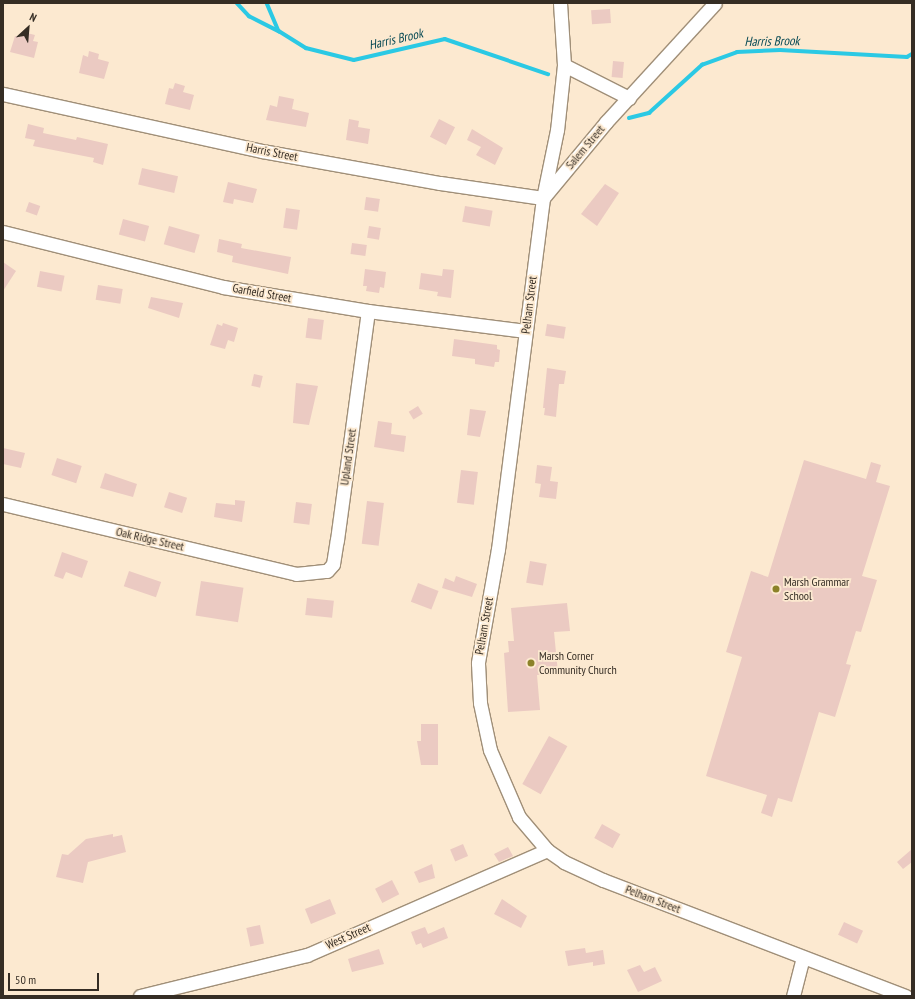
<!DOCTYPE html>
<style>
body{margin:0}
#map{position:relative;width:915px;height:999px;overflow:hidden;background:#fce9d0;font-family:"PT Sans Narrow",sans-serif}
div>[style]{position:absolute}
.stream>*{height:3.5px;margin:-1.75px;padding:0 1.75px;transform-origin:1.75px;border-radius:1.75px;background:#2bc9e4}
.building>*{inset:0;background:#ebcac2;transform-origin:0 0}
.roads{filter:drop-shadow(1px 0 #a08f78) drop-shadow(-1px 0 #a08f78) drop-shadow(0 1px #a08f78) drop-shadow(0 -1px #a08f78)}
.minor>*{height:13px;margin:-6.5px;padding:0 6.5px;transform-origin:6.5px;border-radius:6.5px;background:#fff}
.dots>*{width:11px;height:11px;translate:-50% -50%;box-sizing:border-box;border:2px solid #fce9d0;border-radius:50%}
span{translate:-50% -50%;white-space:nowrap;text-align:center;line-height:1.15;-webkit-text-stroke:3.5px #fce9d0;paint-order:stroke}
.street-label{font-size:12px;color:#352d24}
.poi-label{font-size:12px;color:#352d24}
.left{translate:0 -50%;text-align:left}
.water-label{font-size:13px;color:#064954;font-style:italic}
.frame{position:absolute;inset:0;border:4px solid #352d24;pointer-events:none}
.north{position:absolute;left:8px;top:8px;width:40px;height:40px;-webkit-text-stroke:3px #fce9d0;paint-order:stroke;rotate:26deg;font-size:11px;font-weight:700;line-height:16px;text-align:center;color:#352d24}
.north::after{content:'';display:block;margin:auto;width:14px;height:18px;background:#352d24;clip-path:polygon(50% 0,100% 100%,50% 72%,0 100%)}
.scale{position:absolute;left:8px;top:973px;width:91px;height:18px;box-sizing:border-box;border:2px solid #352d24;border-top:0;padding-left:5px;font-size:12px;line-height:14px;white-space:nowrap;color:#352d24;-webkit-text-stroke:3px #fce9d0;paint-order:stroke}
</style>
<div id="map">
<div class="stream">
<div style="left:237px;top:3px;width:18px;rotate:47deg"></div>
<div style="left:249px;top:16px;width:34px;rotate:27deg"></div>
<div style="left:267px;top:3px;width:30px;rotate:67deg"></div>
<div style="left:279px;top:31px;width:32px;rotate:32deg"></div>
<div style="left:306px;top:48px;width:49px;rotate:14deg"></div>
<div style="left:354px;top:60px;width:93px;rotate:-13deg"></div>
<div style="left:445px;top:39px;width:109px;rotate:18.8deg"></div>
<div style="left:629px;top:118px;width:21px;rotate:-14deg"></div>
<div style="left:649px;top:113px;width:72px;rotate:-42.2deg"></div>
<div style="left:702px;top:65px;width:37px;rotate:-20deg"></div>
<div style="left:737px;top:52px;width:43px;rotate:-2.7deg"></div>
<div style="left:780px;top:50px;width:127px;rotate:3.2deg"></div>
<div style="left:907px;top:57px;width:6px;rotate:-31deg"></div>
</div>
<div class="building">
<div style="left:610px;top:9px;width:14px;height:19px;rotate:86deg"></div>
<div style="clip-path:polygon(23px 32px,35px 35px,33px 41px,38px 42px,34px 58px,10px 52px,15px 36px,21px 37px)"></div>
<div style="clip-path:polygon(89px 51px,99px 54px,98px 59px,109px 62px,104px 79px,79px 73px,83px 55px,88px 57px)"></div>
<div style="left:613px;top:61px;width:11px;height:16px;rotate:5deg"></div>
<div style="clip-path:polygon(175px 83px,185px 86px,183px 92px,194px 95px,190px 110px,165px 104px,169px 88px,173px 89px)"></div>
<div style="clip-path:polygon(279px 96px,294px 99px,292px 109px,309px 113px,306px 127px,266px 120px,270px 105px,277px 107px)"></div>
<div style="clip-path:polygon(349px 119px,359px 121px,358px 127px,370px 129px,368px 144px,346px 140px)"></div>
<div style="left:439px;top:119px;width:18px;height:20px;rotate:27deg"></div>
<div style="clip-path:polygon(28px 124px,44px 128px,43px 133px,76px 140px,77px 137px,108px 144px,103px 165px,93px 162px,94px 158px,33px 146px,35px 140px,25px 138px)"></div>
<div style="clip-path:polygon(472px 129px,503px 148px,495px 165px,476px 155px,481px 147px,467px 140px)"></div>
<div style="left:142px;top:168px;width:37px;height:17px;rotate:13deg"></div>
<div style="clip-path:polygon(228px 182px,257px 189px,253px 203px,234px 199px,233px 204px,223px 202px)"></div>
<div style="clip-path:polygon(605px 184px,619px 193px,597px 226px,581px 214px)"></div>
<div style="left:366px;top:197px;width:14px;height:13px;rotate:8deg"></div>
<div style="left:29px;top:202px;width:12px;height:10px;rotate:20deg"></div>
<div style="left:465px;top:206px;width:28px;height:16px;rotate:10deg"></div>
<div style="left:286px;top:208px;width:14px;height:20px;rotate:8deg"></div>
<div style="left:123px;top:219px;width:27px;height:16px;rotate:15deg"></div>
<div style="left:169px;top:226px;width:32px;height:19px;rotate:16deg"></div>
<div style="left:369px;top:226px;width:12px;height:12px;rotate:9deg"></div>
<div style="clip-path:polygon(219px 239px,242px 244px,241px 248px,291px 257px,288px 274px,232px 262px,233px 256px,217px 252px)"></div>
<div style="left:352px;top:243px;width:15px;height:11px;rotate:8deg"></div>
<div style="clip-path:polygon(3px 262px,16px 271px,3px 291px)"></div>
<div style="clip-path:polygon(365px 269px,386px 272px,384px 288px,380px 287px,379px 293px,366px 291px,367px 286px,363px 286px)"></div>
<div style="clip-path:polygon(443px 269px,454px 270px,451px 298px,437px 296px,438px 292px,419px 289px,421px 273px,442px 276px)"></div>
<div style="left:40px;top:271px;width:25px;height:16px;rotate:11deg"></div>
<div style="left:98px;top:285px;width:25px;height:15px;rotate:9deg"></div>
<div style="clip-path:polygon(151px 297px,183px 303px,179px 318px,148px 308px)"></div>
<div style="left:308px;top:318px;width:16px;height:20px;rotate:7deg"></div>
<div style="clip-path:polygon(223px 323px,238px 328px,234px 342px,228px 340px,225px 349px,210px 345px,217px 324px,222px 326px)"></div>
<div style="left:547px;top:324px;width:19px;height:12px;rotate:9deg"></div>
<div style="clip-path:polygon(454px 339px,497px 345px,497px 349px,500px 350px,499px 362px,495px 362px,494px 367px,475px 364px,475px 359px,452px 356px)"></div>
<div style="clip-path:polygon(547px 368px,566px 371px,564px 384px,559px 384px,556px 417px,544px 415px,545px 408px,543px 408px)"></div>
<div style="left:254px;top:374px;width:9px;height:12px;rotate:13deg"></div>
<div style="clip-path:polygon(296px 383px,318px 386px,309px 425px,293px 423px)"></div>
<div style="left:418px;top:406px;width:9px;height:11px;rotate:58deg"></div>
<div style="clip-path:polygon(470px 409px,486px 411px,480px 437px,467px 435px)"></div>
<div style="clip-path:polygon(378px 421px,392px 423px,391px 434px,406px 436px,404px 452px,374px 447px)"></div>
<div style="clip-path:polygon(3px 448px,25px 453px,21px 468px,3px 464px)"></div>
<div style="left:57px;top:458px;width:26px;height:18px;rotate:18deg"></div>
<div style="clip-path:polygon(804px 460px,866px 479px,871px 462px,881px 465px,876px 482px,890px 486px,862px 576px,877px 580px,861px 632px,856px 631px,846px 664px,851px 665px,835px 717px,819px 712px,792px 802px,778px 798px,772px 817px,761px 813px,767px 795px,706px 776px,742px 657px,726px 652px,751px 571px,768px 577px)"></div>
<div style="clip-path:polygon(537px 465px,552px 467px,550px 481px,558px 482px,556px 499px,539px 497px,541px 484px,535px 483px)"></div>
<div style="left:461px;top:470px;width:17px;height:33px;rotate:7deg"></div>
<div style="clip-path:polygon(105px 473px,137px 484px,133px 497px,100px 488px)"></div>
<div style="left:169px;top:492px;width:19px;height:16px;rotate:18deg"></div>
<div style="clip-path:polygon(235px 500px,245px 501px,242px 522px,214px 517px,216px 503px,235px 505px)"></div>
<div style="left:367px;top:501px;width:17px;height:43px;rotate:7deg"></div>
<div style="left:296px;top:502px;width:16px;height:21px;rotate:7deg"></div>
<div style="clip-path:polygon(62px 552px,88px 561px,82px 578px,66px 572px,63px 579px,54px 576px)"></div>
<div style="left:530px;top:561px;width:17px;height:22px;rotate:10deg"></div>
<div style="left:129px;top:571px;width:34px;height:16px;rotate:19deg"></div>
<div style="clip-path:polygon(456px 576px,477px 584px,472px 597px,442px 588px,445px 578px,454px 582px)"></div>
<div style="left:201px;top:581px;width:43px;height:35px;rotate:9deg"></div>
<div style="left:418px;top:583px;width:22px;height:20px;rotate:21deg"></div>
<div style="left:307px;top:598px;width:27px;height:17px;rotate:6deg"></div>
<div style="clip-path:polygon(567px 603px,570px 631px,554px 632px,558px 673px,537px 675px,540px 710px,508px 712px,504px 653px,509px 652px,508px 641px,514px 641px,511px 608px)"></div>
<div style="clip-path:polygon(421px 724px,438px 724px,438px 765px,421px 765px,417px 741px,421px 741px)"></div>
<div style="left:549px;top:736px;width:21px;height:55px;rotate:29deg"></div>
<div style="left:602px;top:824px;width:21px;height:16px;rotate:29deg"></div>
<div style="clip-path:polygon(113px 834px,113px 837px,122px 835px,126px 852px,88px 862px,83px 883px,56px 877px,62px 854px,68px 855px,86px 839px)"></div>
<div style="left:463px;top:844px;width:13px;height:14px;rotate:67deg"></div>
<div style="clip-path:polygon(508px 847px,513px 856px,499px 862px,494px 854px)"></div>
<div style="clip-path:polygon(912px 849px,912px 862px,903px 869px,897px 862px)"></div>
<div style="clip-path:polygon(432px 864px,435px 878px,419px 883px,414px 872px)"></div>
<div style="left:392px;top:880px;width:16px;height:19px;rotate:63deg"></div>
<div style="left:330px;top:899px;width:16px;height:27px;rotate:68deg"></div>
<div style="clip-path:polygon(502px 899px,527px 916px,521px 928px,494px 914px)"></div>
<div style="left:844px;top:922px;width:21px;height:14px;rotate:25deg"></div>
<div style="left:260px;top:925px;width:19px;height:14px;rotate:78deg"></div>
<div style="clip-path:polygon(425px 927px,428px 934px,444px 927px,448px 938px,423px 948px,421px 943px,416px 945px,411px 932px)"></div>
<div style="clip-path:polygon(585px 948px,586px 953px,603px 950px,605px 964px,593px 966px,593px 962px,568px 966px,565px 951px)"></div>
<div style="clip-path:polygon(379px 949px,384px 964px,352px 972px,348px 959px)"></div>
<div style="clip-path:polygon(640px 965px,644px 972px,655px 967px,662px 981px,638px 992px,627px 970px)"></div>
</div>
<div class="roads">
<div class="minor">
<div style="left:560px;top:3px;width:62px;rotate:86.3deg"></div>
<div style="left:564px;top:65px;width:65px;rotate:96.1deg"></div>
<div style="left:557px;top:130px;width:69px;rotate:101.6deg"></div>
<div style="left:543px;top:198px;width:354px;rotate:97.3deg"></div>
<div style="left:498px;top:549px;width:116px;rotate:100deg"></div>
<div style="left:478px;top:663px;width:40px;rotate:87.1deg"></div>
<div style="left:480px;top:703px;width:48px;rotate:78deg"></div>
<div style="left:490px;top:750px;width:73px;rotate:66.6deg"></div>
<div style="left:519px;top:817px;width:43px;rotate:49.7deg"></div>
<div style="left:547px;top:850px;width:21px;rotate:35deg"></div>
<div style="left:564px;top:862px;width:43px;rotate:24.8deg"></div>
<div style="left:603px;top:880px;width:324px;rotate:21deg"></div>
<div style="left:564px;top:65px;width:73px;rotate:26.9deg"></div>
<div style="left:3px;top:94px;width:265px;rotate:12.4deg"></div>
<div style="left:262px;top:151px;width:181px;rotate:10.2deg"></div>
<div style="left:440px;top:183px;width:104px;rotate:8.3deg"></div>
<div style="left:543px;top:198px;width:99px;rotate:-50.3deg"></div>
<div style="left:606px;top:122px;width:161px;rotate:-47.5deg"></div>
<div style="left:3px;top:232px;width:227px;rotate:14deg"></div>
<div style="left:223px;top:287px;width:147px;rotate:9.4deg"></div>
<div style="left:368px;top:311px;width:159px;rotate:7.2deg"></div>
<div style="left:3px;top:504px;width:301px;rotate:13.4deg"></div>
<div style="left:296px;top:574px;width:31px;rotate:-6deg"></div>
<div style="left:327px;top:571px;width:9px;rotate:-49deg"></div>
<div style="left:333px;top:564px;width:24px;rotate:-81deg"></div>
<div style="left:337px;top:540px;width:231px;rotate:-82.3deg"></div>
<div style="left:140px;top:996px;width:172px;rotate:-13.8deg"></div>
<div style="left:307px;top:955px;width:262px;rotate:-23.6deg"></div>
<div style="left:793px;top:996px;width:40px;rotate:-75.6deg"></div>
</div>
</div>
<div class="dots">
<div style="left:776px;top:589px;background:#8b8229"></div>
<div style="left:531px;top:663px;background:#8b8229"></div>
</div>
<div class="street-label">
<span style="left:585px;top:147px;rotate:-50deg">Salem Street</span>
<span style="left:272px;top:152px;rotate:11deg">Harris Street</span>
<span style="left:262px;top:293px;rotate:10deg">Garfield Street</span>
<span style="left:529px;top:305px;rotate:-83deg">Pelham Street</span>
<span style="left:348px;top:457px;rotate:-82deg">Upland Street</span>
<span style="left:150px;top:539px;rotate:13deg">Oak Ridge Street</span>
<span style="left:484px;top:626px;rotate:-80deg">Pelham Street</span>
<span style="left:653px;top:899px;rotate:21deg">Pelham Street</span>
<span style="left:348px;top:936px;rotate:-24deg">West Street</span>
</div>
<div class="poi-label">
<span class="left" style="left:784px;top:589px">Marsh Grammar<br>School</span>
<span class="left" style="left:539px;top:663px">Marsh Corner<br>Community Church</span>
</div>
<div class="water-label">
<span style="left:396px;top:40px;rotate:-13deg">Harris Brook</span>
<span style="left:772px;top:42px;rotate:-1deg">Harris Brook</span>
</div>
<div class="frame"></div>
<div class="north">N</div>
<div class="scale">50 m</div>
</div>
